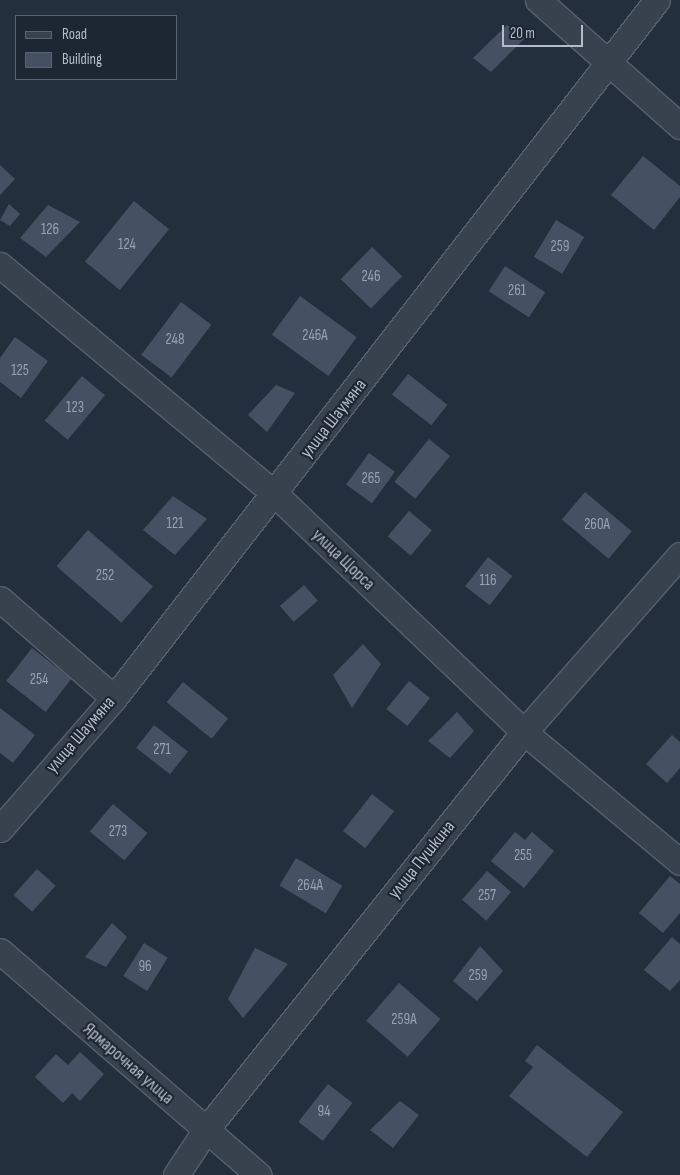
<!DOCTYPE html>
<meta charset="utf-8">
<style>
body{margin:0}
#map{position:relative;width:680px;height:1175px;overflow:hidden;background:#242f3e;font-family:"Sofia Sans Condensed",sans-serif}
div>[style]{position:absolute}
.building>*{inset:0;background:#455162;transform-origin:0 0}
.roads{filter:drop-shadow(1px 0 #565f6c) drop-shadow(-1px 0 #565f6c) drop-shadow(0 1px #565f6c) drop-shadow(0 -1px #565f6c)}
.street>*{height:25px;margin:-12.5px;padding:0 12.5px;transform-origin:12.5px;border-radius:12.5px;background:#38414e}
span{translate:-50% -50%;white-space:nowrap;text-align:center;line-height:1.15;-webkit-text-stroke:4.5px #1d2633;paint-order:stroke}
.number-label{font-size:15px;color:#98a1af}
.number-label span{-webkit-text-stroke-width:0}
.street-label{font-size:18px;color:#b4bcc9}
.legend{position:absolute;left:15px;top:15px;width:162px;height:65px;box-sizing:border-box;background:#1d2633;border:1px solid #59626f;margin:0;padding:6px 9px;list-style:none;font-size:15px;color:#b4bcc9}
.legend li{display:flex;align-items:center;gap:10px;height:25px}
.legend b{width:25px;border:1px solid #59626f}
.scale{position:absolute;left:502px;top:25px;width:81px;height:22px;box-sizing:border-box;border:2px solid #b4bcc9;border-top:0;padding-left:6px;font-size:15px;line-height:18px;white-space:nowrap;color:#b4bcc9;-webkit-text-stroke:4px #1d2633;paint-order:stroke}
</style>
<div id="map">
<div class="building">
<div style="clip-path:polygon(507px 25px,525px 38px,491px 72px,473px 58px)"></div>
<div style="clip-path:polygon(643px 156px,680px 186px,680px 197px,654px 230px,611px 195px)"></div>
<div style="clip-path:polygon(0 165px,15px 179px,0 195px)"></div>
<div style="left:134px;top:201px;width:45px;height:78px;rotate:39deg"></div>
<div style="clip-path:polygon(9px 204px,20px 214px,10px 226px,0 220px)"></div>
<div style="clip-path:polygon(48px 205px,80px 222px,46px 257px,20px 238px)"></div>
<div style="left:556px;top:220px;width:33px;height:43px;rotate:31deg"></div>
<div style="left:372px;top:247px;width:42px;height:45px;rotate:44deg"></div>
<div style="left:505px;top:266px;width:48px;height:30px;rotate:33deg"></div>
<div style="left:300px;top:296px;width:70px;height:48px;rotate:36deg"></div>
<div style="left:181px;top:302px;width:38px;height:66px;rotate:37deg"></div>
<div style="clip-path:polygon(15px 337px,48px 361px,21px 398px,0 382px,0 358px)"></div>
<div style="left:408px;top:374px;width:50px;height:26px;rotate:38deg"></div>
<div style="left:82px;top:376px;width:30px;height:58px;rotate:40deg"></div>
<div style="clip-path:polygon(276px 385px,295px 393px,267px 432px,248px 415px)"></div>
<div style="left:429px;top:439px;width:27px;height:55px;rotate:39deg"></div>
<div style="left:369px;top:453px;width:32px;height:39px;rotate:36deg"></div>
<div style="left:585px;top:492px;width:61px;height:36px;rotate:40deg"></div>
<div style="clip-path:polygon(173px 496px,207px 519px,175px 555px,143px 530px)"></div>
<div style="left:409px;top:511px;width:30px;height:33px;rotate:40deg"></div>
<div style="left:88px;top:530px;width:86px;height:48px;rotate:41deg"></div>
<div style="left:488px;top:557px;width:31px;height:37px;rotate:38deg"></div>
<div style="left:304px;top:585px;width:21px;height:32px;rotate:49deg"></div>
<div style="clip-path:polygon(363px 644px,381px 664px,352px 708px,333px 675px)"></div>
<div style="left:32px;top:648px;width:50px;height:42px;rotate:38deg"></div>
<div style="left:409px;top:681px;width:27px;height:36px;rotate:39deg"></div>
<div style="left:183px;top:682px;width:58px;height:26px;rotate:39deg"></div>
<div style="clip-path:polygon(0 708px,35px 735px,13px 763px,0 753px)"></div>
<div style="clip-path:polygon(457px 712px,474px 731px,450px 758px,428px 741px)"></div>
<div style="left:154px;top:725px;width:43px;height:29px;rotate:38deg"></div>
<div style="clip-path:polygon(672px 735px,680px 742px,680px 768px,667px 783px,646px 764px)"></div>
<div style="left:372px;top:794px;width:28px;height:47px;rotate:38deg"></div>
<div style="left:113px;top:804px;width:45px;height:36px;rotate:40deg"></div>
<div style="clip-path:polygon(515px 832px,525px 840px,532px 832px,554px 851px,524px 888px,491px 861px)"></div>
<div style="left:296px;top:858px;width:54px;height:32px;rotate:31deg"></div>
<div style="left:37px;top:869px;width:25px;height:35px;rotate:42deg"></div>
<div style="left:487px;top:871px;width:32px;height:38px;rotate:41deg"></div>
<div style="clip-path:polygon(670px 876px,680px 884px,680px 913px,663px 933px,639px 913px)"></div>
<div style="clip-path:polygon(112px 923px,127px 937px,106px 967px,85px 957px)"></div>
<div style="clip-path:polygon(672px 937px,680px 944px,680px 980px,670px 991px,644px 970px)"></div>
<div style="left:144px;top:943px;width:28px;height:39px;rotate:32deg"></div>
<div style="clip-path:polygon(480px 946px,503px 971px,477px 1001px,453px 981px)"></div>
<div style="clip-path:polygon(255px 948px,288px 964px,243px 1018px,228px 999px)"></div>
<div style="left:399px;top:983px;width:55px;height:50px;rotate:41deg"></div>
<div style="clip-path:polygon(537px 1045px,623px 1112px,587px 1157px,509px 1096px,533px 1067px,525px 1061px)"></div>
<div style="clip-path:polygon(80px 1052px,104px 1074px,80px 1101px,72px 1093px,63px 1103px,35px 1077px,56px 1054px,68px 1065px)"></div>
<div style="left:328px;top:1084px;width:31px;height:48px;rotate:38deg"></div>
<div style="clip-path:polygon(400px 1101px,419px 1115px,393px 1148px,370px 1130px)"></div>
</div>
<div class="roads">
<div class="street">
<div style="left:538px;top:0;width:190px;rotate:41.6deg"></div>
<div style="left:0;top:265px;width:358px;rotate:39.8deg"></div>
<div style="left:275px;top:494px;width:344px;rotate:43.7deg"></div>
<div style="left:524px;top:732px;width:203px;rotate:39.8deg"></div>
<div style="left:0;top:599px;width:151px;rotate:41deg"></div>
<div style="left:0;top:829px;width:174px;rotate:-49deg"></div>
<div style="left:114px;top:698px;width:884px;rotate:-52.12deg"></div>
<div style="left:0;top:951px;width:342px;rotate:40.9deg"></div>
<div style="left:176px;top:1175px;width:53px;rotate:-56.6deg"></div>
<div style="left:205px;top:1131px;width:511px;rotate:-51.36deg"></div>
<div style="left:524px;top:732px;width:236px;rotate:-48.6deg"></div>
</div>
</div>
<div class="number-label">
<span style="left:50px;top:230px">126</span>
<span style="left:127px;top:245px">124</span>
<span style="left:560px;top:247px">259</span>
<span style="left:371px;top:277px">246</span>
<span style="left:517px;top:291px">261</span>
<span style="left:315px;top:336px">246А</span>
<span style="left:175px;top:340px">248</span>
<span style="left:20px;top:371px">125</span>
<span style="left:75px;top:408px">123</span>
<span style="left:371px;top:479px">265</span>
<span style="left:175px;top:524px">121</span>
<span style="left:597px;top:525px">260А</span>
<span style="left:105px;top:576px">252</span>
<span style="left:488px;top:581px">116</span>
<span style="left:39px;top:680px">254</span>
<span style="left:162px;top:750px">271</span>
<span style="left:118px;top:832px">273</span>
<span style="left:523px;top:856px">255</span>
<span style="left:310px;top:886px">264А</span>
<span style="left:487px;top:896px">257</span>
<span style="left:145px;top:967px">96</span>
<span style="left:478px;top:976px">259</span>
<span style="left:404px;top:1020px">259А</span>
<span style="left:324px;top:1112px">94</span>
</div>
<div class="street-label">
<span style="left:334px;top:419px;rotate:-52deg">улица Шаумяна</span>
<span style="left:343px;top:560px;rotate:44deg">улица Щорса</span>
<span style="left:81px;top:735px;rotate:-49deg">улица Шаумяна</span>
<span style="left:422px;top:860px;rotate:-51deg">улица Пушкина</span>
<span style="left:128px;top:1064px;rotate:41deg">Ярмарочная улица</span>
</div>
<ul class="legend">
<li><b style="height:6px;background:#38414e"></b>Road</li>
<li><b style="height:14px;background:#455162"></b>Building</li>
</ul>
<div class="scale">20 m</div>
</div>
